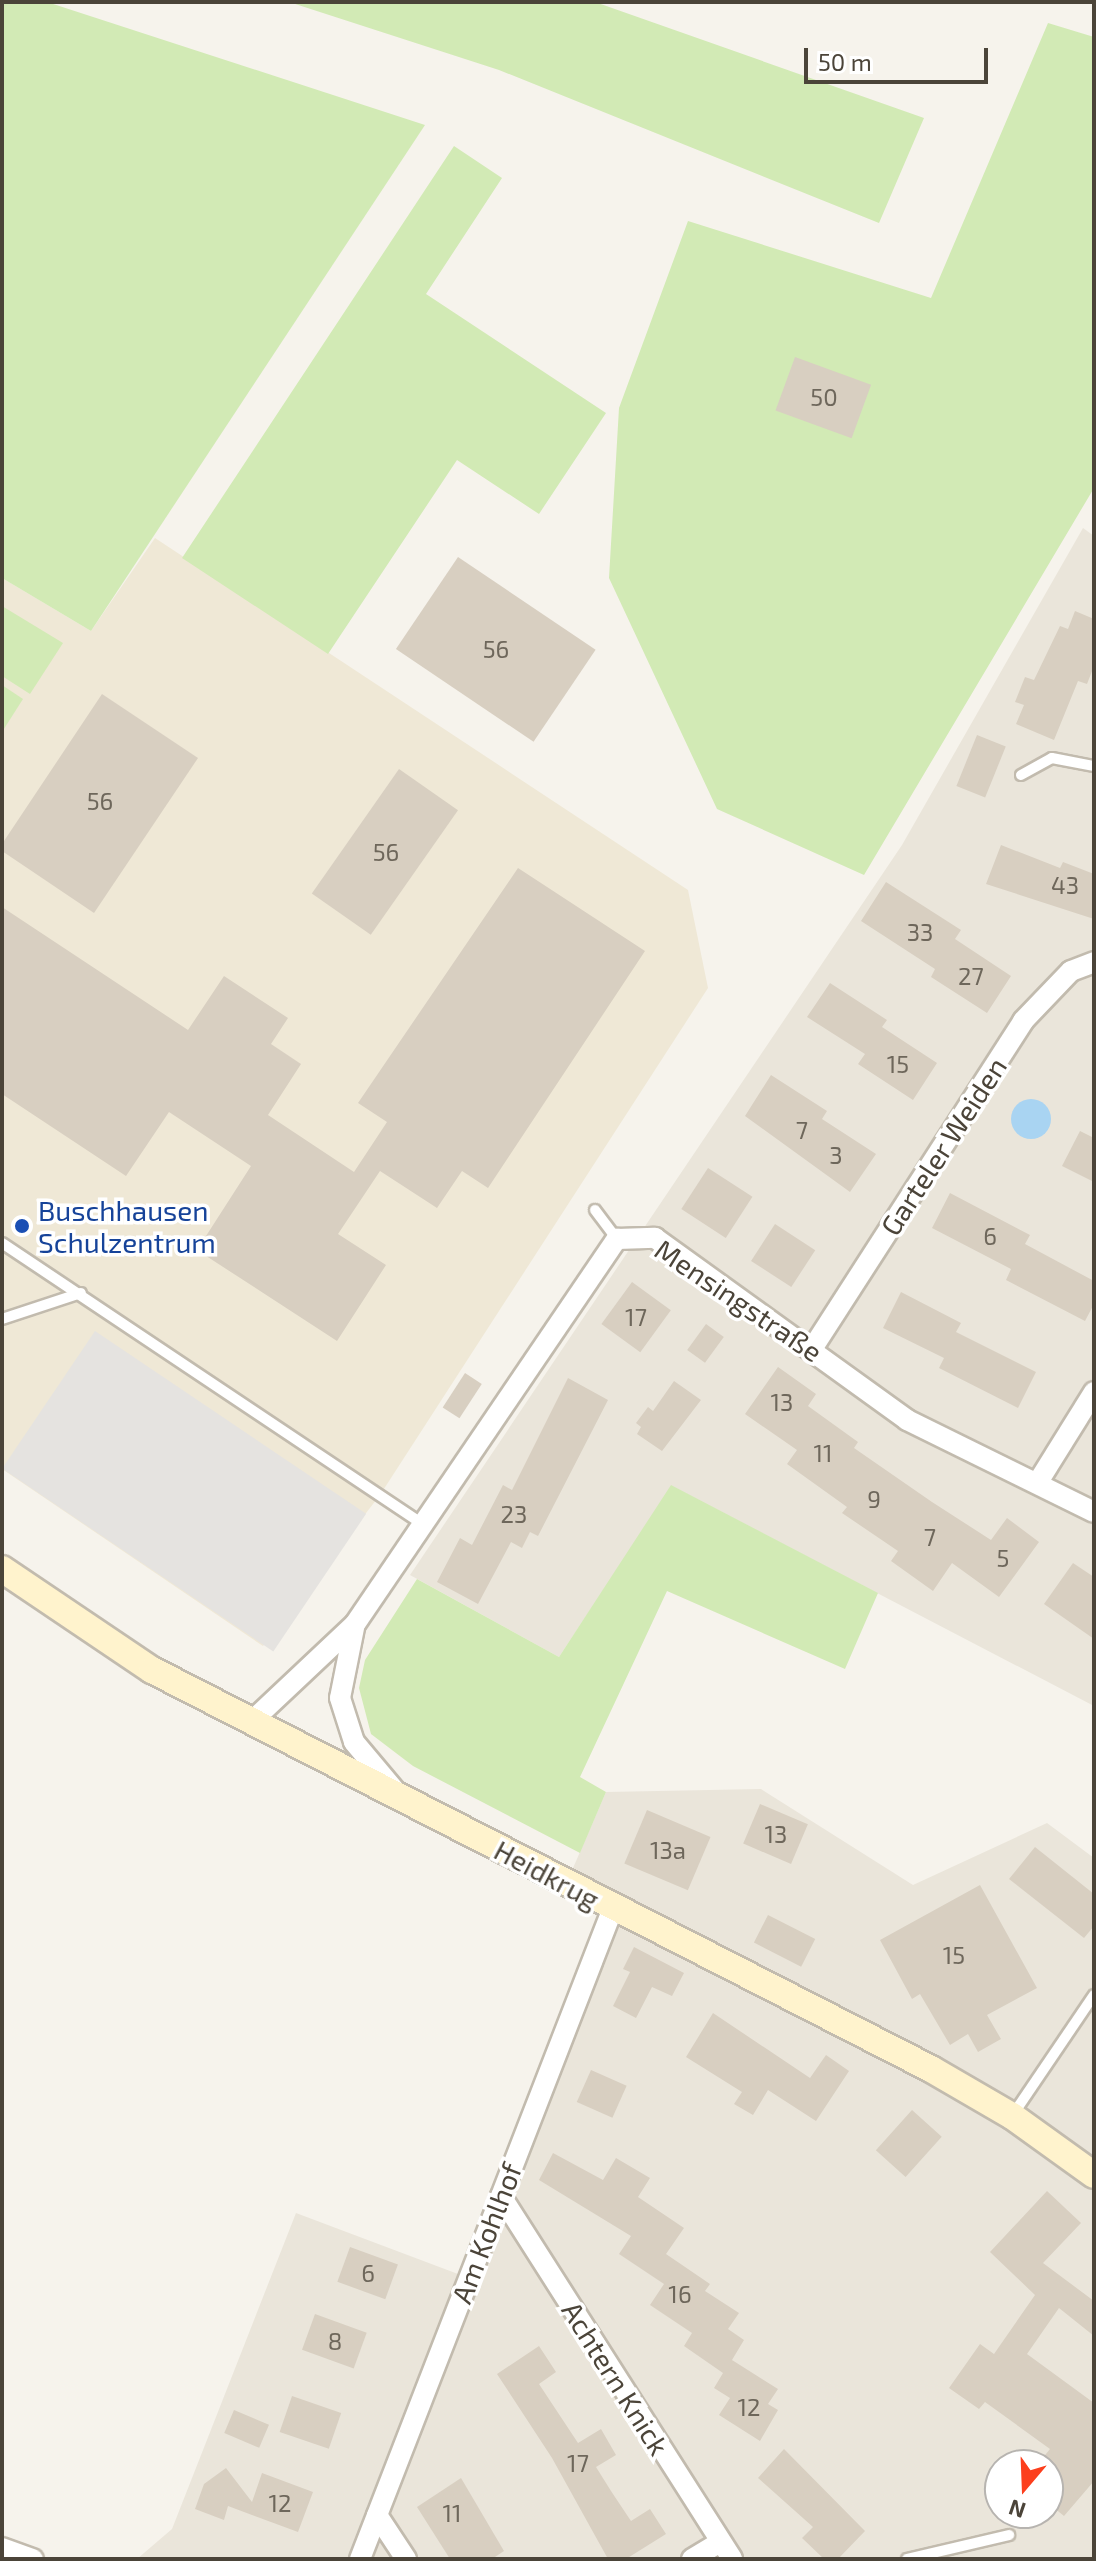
<!DOCTYPE html>
<meta charset="utf-8">
<style>
body{margin:0}
#map{position:relative;width:1096px;height:2561px;overflow:hidden;background:#f6f3ec;font-family:"Exo 2",sans-serif}
div>[style]{position:absolute}
.residential>*{inset:0;background:#eae5da}
.education>*{inset:0;background:#efe8d6}
.green>*{inset:0;background:#d2eab5}
.parking>*{inset:0;background:#e5e3e0;transform-origin:0 0}
.water>*{inset:0;background:#a9d4f2}
.round{border-radius:50%}
.building>*{inset:0;background:#d8cfc1;transform-origin:0 0}
.roads{filter:drop-shadow(2px 0 #c2bbae) drop-shadow(-2px 0 #c2bbae) drop-shadow(0 2px #c2bbae) drop-shadow(0 -2px #c2bbae)}
.service>*{height:10px;margin:-5px;padding:0 5px;transform-origin:5px;border-radius:5px;background:#fff}
.minor>*{height:20px;margin:-10px;padding:0 10px;transform-origin:10px;border-radius:10px;background:#fff}
.secondary>*{height:26px;margin:-13px;padding:0 13px;transform-origin:13px;border-radius:13px;background:#fff3cd}
.dots>*{width:22px;height:22px;translate:-50% -50%;box-sizing:border-box;border:4px solid #fff;border-radius:50%}
span{translate:-50% -50%;white-space:nowrap;text-align:center;line-height:1.15;-webkit-text-stroke:7px #fff;paint-order:stroke}
.number-label{font-size:24px;color:#6e675b}
.number-label span{-webkit-text-stroke-width:0}
.street-label{font-size:28px;color:#4b4439}
.transit-label{font-size:28px;color:#164399}
.left{translate:0 -50%;text-align:left}
.frame{position:absolute;inset:0;border:4px solid #4b4439;pointer-events:none}
.north{position:absolute;left:984px;top:2449px;width:80px;height:80px;box-sizing:border-box;background:#fff;border:2px solid #b7b4b0;border-radius:50%;rotate:199deg;font-size:22px;font-weight:700;line-height:32px;text-align:center;color:#4b4439}
.north::after{content:'';display:block;margin:auto;width:28px;height:36px;background:#fc3f1d;clip-path:polygon(50% 0,100% 100%,50% 72%,0 100%)}
.scale{position:absolute;left:804px;top:48px;width:184px;height:36px;box-sizing:border-box;border:4px solid #4b4439;border-top:0;padding-left:10px;font-size:24px;line-height:28px;white-space:nowrap;color:#4b4439;-webkit-text-stroke:6px #fff;paint-order:stroke}
</style>
<div id="map">
<div class="residential">
<div style="clip-path:polygon(1083px 528px,1094px 536px,1094px 1706px,672px 1486px,559px 1657px,410px 1575px,902px 845px)"></div>
<div style="clip-path:polygon(evenodd,761px 1789px,913px 1885px,1047px 1823px,1094px 1858px,1094px 2559px,137px 2559px,172px 2529px,296px 2213px,458px 2274px,607px 1897px,570px 1875px,606px 1792px,761px 1789px,1000px 2465px,1048px 2465px,1048px 2513px,1000px 2513px,1000px 2465px)"></div>
</div>
<div class="education">
<div style="clip-path:polygon(155px 538px,688px 890px,708px 988px,380px 1495px,263px 1646px,2px 1469px,2px 578px,91px 631px)"></div>
</div>
<div class="green">
<div style="clip-path:polygon(2px 2px,47px 2px,425px 125px,91px 631px,2px 578px)"></div>
<div style="clip-path:polygon(289px 2px,595px 2px,924px 118px,879px 223px,499px 70px)"></div>
<div style="clip-path:polygon(1048px 23px,1094px 37px,1094px 488px,864px 875px,717px 809px,609px 578px,619px 408px,688px 221px,931px 298px)"></div>
<div style="clip-path:polygon(454px 146px,502px 178px,426px 294px,606px 413px,539px 514px,457px 460px,328px 654px,182px 558px)"></div>
<div style="clip-path:polygon(2px 606px,63px 643px,30px 694px,2px 676px)"></div>
<div style="clip-path:polygon(2px 685px,23px 699px,2px 732px)"></div>
<div style="clip-path:polygon(671px 1485px,878px 1593px,845px 1669px,667px 1591px,580px 1777px,606px 1792px,580px 1853px,413px 1766px,371px 1734px,359px 1688px,365px 1660px,417px 1579px,559px 1657px)"></div>
</div>
<div class="parking">
<div style="left:95px;top:1331px;width:327px;height:166px;rotate:34deg"></div>
</div>
<div class="water">
<div class="round" style="left:1011px;top:1099px;width:40px;height:40px"></div>
</div>
<div class="building">
<div style="left:795px;top:357px;width:81px;height:57px;rotate:20deg"></div>
<div style="left:458px;top:557px;width:166px;height:111px;rotate:34deg"></div>
<div style="clip-path:polygon(1075px 611px,1094px 619px,1094px 666px,1087px 684px,1078px 681px,1054px 740px,1016px 724px,1024px 705px,1015px 702px,1025px 677px,1034px 680px,1060px 626px,1068px 629px)"></div>
<div style="clip-path:polygon(102px 694px,198px 758px,94px 913px,2px 851px,2px 844px)"></div>
<div style="left:977px;top:735px;width:31px;height:55px;rotate:22deg"></div>
<div style="left:399px;top:769px;width:72px;height:152px;rotate:35deg"></div>
<div style="clip-path:polygon(1001px 845px,1060px 868px,1063px 862px,1094px 874px,1094px 919px,986px 884px)"></div>
<div style="clip-path:polygon(518px 868px,645px 951px,488px 1188px,462px 1171px,437px 1208px,380px 1171px,338px 1234px,386px 1265px,337px 1341px,197px 1250px,251px 1166px,169px 1112px,126px 1176px,2px 1094px,2px 907px,188px 1030px,224px 976px,288px 1018px,271px 1044px,301px 1064px,268px 1115px,354px 1172px,387px 1122px,358px 1103px)"></div>
<div style="clip-path:polygon(886px 882px,961px 930px,955px 939px,1011px 976px,987px 1013px,931px 977px,935px 969px,861px 921px)"></div>
<div style="clip-path:polygon(830px 983px,887px 1020px,882px 1027px,937px 1063px,913px 1100px,858px 1064px,865px 1054px,807px 1017px)"></div>
<div style="clip-path:polygon(771px 1075px,827px 1111px,822px 1119px,876px 1154px,850px 1192px,745px 1116px)"></div>
<div style="clip-path:polygon(1080px 1131px,1094px 1138px,1094px 1182px,1062px 1166px)"></div>
<div style="left:708px;top:1168px;width:53px;height:49px;rotate:33deg"></div>
<div style="clip-path:polygon(950px 1193px,1030px 1235px,1025px 1244px,1094px 1281px,1094px 1304px,1085px 1321px,1006px 1280px,1011px 1269px,932px 1228px)"></div>
<div style="left:775px;top:1224px;width:48px;height:44px;rotate:33deg"></div>
<div style="left:632px;top:1282px;width:48px;height:52px;rotate:36deg"></div>
<div style="clip-path:polygon(901px 1292px,961px 1323px,956px 1332px,1036px 1372px,1018px 1408px,939px 1368px,944px 1358px,883px 1328px)"></div>
<div style="left:706px;top:1324px;width:22px;height:32px;rotate:36deg"></div>
<div style="clip-path:polygon(778px 1367px,816px 1394px,808px 1406px,858px 1442px,854px 1448px,932px 1502px,991px 1540px,1007px 1518px,1039px 1542px,999px 1597px,952px 1563px,933px 1591px,891px 1561px,898px 1551px,842px 1513px,847px 1507px,787px 1464px,797px 1450px,745px 1414px)"></div>
<div style="left:465px;top:1373px;width:20px;height:41px;rotate:33deg"></div>
<div style="clip-path:polygon(568px 1378px,608px 1400px,538px 1536px,530px 1532px,522px 1548px,511px 1542px,478px 1604px,437px 1582px,460px 1538px,472px 1545px,503px 1485px,512px 1490px)"></div>
<div style="clip-path:polygon(674px 1381px,701px 1400px,662px 1451px,637px 1434px,641px 1427px,636px 1423px,648px 1407px,653px 1411px)"></div>
<div style="clip-path:polygon(1073px 1563px,1094px 1577px,1094px 1639px,1044px 1604px)"></div>
<div style="left:760px;top:1804px;width:52px;height:43px;rotate:23deg"></div>
<div style="left:647px;top:1810px;width:69px;height:58px;rotate:23deg"></div>
<div style="clip-path:polygon(1035px 1847px,1094px 1894px,1094px 1926px,1084px 1938px,1009px 1879px)"></div>
<div style="clip-path:polygon(980px 1885px,1037px 1988px,987px 2015px,1001px 2039px,978px 2052px,968px 2034px,950px 2045px,920px 1994px,912px 1999px,880px 1940px)"></div>
<div style="left:768px;top:1915px;width:53px;height:31px;rotate:27deg"></div>
<div style="clip-path:polygon(634px 1947px,684px 1973px,672px 1996px,652px 1987px,636px 2018px,613px 2006px,630px 1972px,623px 1969px)"></div>
<div style="clip-path:polygon(713px 2013px,810px 2078px,826px 2055px,849px 2071px,816px 2121px,768px 2090px,753px 2115px,734px 2104px,742px 2092px,686px 2057px)"></div>
<div style="left:591px;top:2070px;width:39px;height:35px;rotate:24deg"></div>
<div style="left:912px;top:2110px;width:40px;height:54px;rotate:42deg"></div>
<div style="clip-path:polygon(553px 2153px,603px 2180px,616px 2158px,650px 2178px,638px 2197px,684px 2228px,666px 2254px,710px 2284px,705px 2291px,739px 2313px,728px 2329px,744px 2340px,729px 2365px,732px 2360px,778px 2389px,768px 2404px,778px 2410px,760px 2441px,719px 2415px,730px 2398px,714px 2388px,723px 2373px,684px 2346px,692px 2333px,650px 2305px,664px 2284px,619px 2254px,631px 2236px,539px 2180px)"></div>
<div style="clip-path:polygon(1047px 2191px,1081px 2223px,1043px 2263px,1094px 2301px,1094px 2336px,1059px 2308px,1027px 2354px,1094px 2403px,1094px 2481px,1064px 2516px,1048px 2503px,1048px 2465px,1037px 2465px,1050px 2449px,985px 2402px,979px 2409px,949px 2388px,980px 2344px,994px 2354px,1035px 2295px,990px 2252px)"></div>
<div style="left:350px;top:2247px;width:51px;height:37px;rotate:20deg"></div>
<div style="left:315px;top:2314px;width:55px;height:38px;rotate:20deg"></div>
<div style="clip-path:polygon(539px 2346px,556px 2372px,539px 2384px,578px 2443px,601px 2429px,616px 2455px,596px 2467px,611px 2491px,631px 2521px,650px 2509px,666px 2534px,626px 2559px,608px 2559px,552px 2458px,497px 2374px)"></div>
<div style="left:292px;top:2396px;width:52px;height:38px;rotate:19deg"></div>
<div style="left:234px;top:2410px;width:38px;height:25px;rotate:23deg"></div>
<div style="clip-path:polygon(784px 2449px,865px 2531px,838px 2559px,824px 2559px,802px 2538px,813px 2527px,758px 2478px)"></div>
<div style="clip-path:polygon(226px 2468px,252px 2502px,262px 2473px,313px 2492px,298px 2532px,228px 2506px,224px 2520px,195px 2509px,204px 2484px)"></div>
<div style="clip-path:polygon(461px 2478px,504px 2551px,492px 2559px,450px 2559px,417px 2507px)"></div>
</div>
<div class="roads">
<div class="service">
<div style="left:1021px;top:775px;width:35px;rotate:-29deg"></div>
<div style="left:1052px;top:758px;width:43px;rotate:10.8deg"></div>
<div style="left:595px;top:1210px;width:36px;rotate:53deg"></div>
<div style="left:2px;top:1243px;width:504px;rotate:33.75deg"></div>
<div style="left:2px;top:1319px;width:83px;rotate:-18.2deg"></div>
<div style="left:1012px;top:2116px;width:146px;rotate:-55.9deg"></div>
<div style="left:907px;top:2559px;width:105px;rotate:-13.2deg"></div>
</div>
<div class="minor">
<div style="left:812px;top:1349px;width:390px;rotate:-57.2deg"></div>
<div style="left:1023px;top:1021px;width:69px;rotate:-46.2deg"></div>
<div style="left:1071px;top:971px;width:25px;rotate:-21deg"></div>
<div style="left:1038px;top:1482px;width:106px;rotate:-58.1deg"></div>
<div style="left:354px;top:1628px;width:71px;rotate:101.3deg"></div>
<div style="left:340px;top:1698px;width:46px;rotate:72.3deg"></div>
<div style="left:354px;top:1742px;width:65px;rotate:50deg"></div>
<div style="left:251px;top:1722px;width:143px;rotate:-43.3deg"></div>
<div style="left:355px;top:1624px;width:466px;rotate:-55.8deg"></div>
<div style="left:617px;top:1239px;width:38px;rotate:-2deg"></div>
<div style="left:655px;top:1238px;width:311px;rotate:35.8deg"></div>
<div style="left:907px;top:1420px;width:208px;rotate:26.2deg"></div>
<div style="left:501px;top:2196px;width:430px;rotate:57.5deg"></div>
<div style="left:377px;top:2515px;width:53px;rotate:56.6deg"></div>
<div style="left:2px;top:2548px;width:33px;rotate:20deg"></div>
<div style="left:360px;top:2559px;width:698px;rotate:-68.76deg"></div>
<div style="left:692px;top:2559px;width:33px;rotate:-31deg"></div>
</div>
<div class="secondary">
<div style="left:2px;top:1569px;width:181px;rotate:34deg"></div>
<div style="left:152px;top:1670px;width:875px;rotate:27.12deg"></div>
<div style="left:931px;top:2069px;width:94px;rotate:30.1deg"></div>
<div style="left:1012px;top:2116px;width:101px;rotate:35.7deg"></div>
</div>
</div>
<div class="dots">
<div style="left:22px;top:1226px;background:#1a4fb4"></div>
</div>
<div class="number-label">
<span style="left:824px;top:397px">50</span>
<span style="left:496px;top:649px">56</span>
<span style="left:100px;top:801px">56</span>
<span style="left:386px;top:852px">56</span>
<span style="left:1065px;top:885px">43</span>
<span style="left:920px;top:932px">33</span>
<span style="left:971px;top:976px">27</span>
<span style="left:898px;top:1064px">15</span>
<span style="left:802px;top:1130px">7</span>
<span style="left:836px;top:1155px">3</span>
<span style="left:990px;top:1236px">6</span>
<span style="left:636px;top:1317px">17</span>
<span style="left:782px;top:1402px">13</span>
<span style="left:823px;top:1453px">11</span>
<span style="left:874px;top:1499px">9</span>
<span style="left:514px;top:1514px">23</span>
<span style="left:930px;top:1537px">7</span>
<span style="left:1003px;top:1558px">5</span>
<span style="left:776px;top:1834px">13</span>
<span style="left:668px;top:1850px">13a</span>
<span style="left:954px;top:1955px">15</span>
<span style="left:368px;top:2273px">6</span>
<span style="left:680px;top:2294px">16</span>
<span style="left:335px;top:2341px">8</span>
<span style="left:749px;top:2407px">12</span>
<span style="left:578px;top:2463px">17</span>
<span style="left:280px;top:2503px">12</span>
<span style="left:452px;top:2513px">11</span>
</div>
<div class="street-label">
<span style="left:943px;top:1146px;rotate:-57deg">Garteler Weiden</span>
<span style="left:739px;top:1300px;rotate:34deg">Mensingstraße</span>
<span style="left:547px;top:1874px;rotate:28deg">Heidkrug</span>
<span style="left:486px;top:2233px;rotate:-69deg">Am Kohlhof</span>
<span style="left:616px;top:2378px;rotate:58deg">Achtern Knick</span>
</div>
<div class="transit-label">
<span class="left" style="left:38px;top:1226px">Buschhausen<br>Schulzentrum</span>
</div>
<div class="frame"></div>
<div class="north">N</div>
<div class="scale">50 m</div>
</div>
